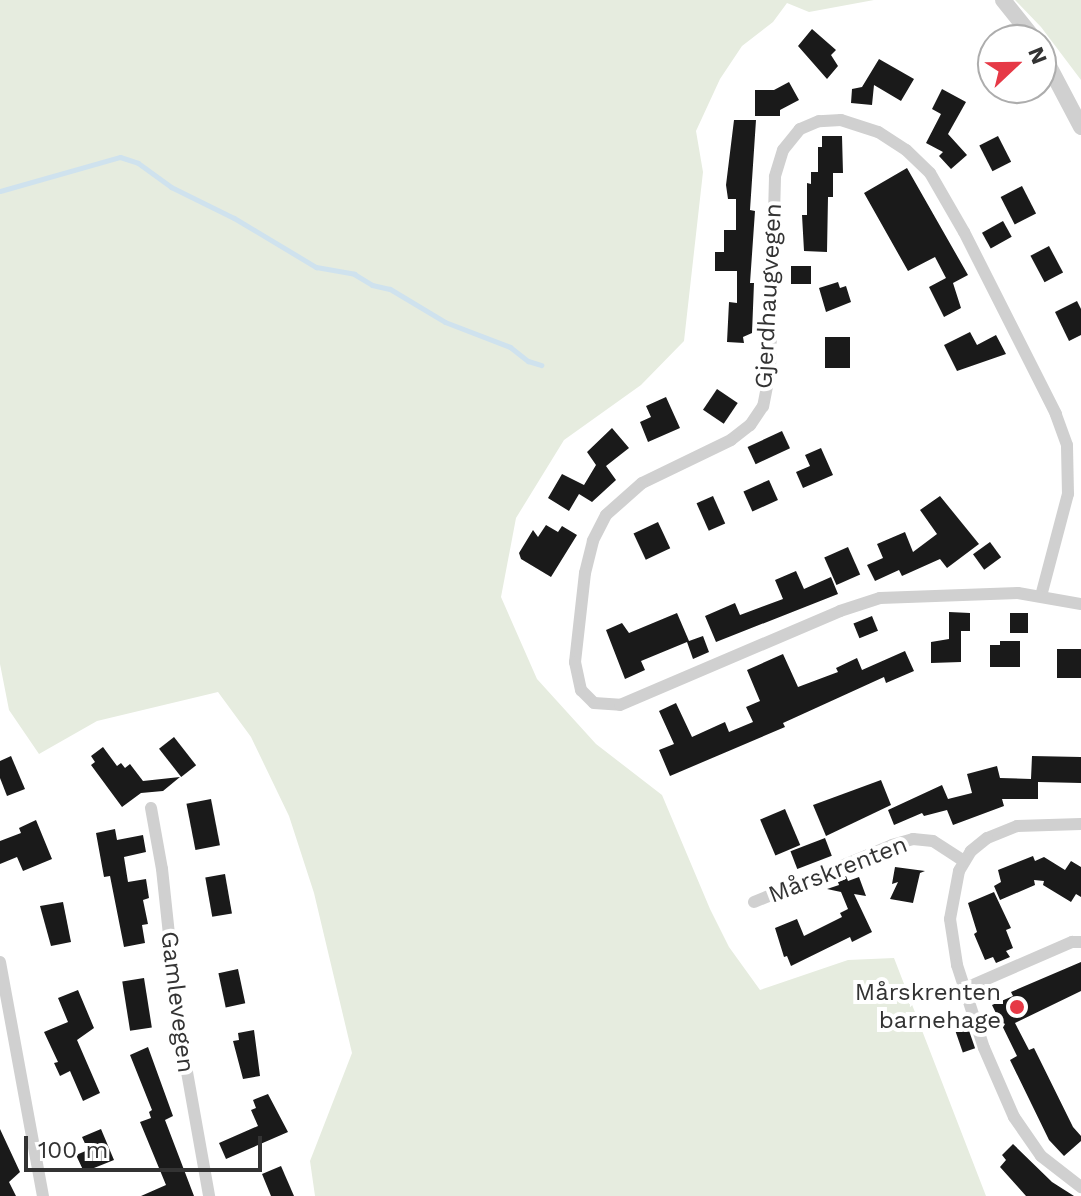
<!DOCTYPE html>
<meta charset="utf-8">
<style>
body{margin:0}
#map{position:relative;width:1081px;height:1196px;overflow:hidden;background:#fff;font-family:"Work Sans",sans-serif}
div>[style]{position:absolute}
.green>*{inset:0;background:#e6ecdf}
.stream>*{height:5px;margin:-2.5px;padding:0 2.5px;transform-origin:2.5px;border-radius:2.5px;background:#cfe2ee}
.building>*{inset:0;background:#1a1a1a;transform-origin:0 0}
.minor>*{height:12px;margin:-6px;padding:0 6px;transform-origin:6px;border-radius:6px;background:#d0d0d0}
.tertiary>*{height:16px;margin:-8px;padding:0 8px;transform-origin:8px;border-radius:8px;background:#d0d0d0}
.dots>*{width:22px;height:22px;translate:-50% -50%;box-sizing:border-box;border:4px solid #fff;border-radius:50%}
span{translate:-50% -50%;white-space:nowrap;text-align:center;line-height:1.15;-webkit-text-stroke:8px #fff;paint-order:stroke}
.street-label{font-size:24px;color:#333}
.poi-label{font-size:24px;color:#333}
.right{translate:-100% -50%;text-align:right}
.north{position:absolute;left:977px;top:24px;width:80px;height:80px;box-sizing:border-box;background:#fff;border:2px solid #adadad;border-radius:50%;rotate:68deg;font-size:22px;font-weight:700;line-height:32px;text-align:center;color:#333}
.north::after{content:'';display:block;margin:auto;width:28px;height:36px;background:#e63946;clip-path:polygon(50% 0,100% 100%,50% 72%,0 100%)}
.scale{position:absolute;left:24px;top:1136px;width:238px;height:36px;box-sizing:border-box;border:4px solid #333;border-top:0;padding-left:10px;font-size:24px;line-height:28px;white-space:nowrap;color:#333;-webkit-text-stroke:6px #fff;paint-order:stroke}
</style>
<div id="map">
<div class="green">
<div style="clip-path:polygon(0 0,874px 0,809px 12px,787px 3px,773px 22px,742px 46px,720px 79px,696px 131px,703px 172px,684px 341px,641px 385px,564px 440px,516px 518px,501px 597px,537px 679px,596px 744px,662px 795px,710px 909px,729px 947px,760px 990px,848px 960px,894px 958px,986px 1196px,315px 1196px,310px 1161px,352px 1053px,314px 893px,289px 816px,251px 737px,218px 692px,97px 721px,39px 754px,9px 710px,0 664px)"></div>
<div style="clip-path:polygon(1015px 0,1081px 0,1081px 80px,1041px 27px)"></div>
</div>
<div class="stream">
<div style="left:0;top:191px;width:125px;rotate:-15.8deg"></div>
<div style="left:120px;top:157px;width:19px;rotate:18deg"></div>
<div style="left:138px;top:163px;width:41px;rotate:36deg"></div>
<div style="left:171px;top:187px;width:70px;rotate:26.2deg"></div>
<div style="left:234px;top:218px;width:96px;rotate:30.9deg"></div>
<div style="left:316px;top:267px;width:39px;rotate:10deg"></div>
<div style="left:354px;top:274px;width:21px;rotate:31deg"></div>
<div style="left:372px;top:285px;width:18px;rotate:13deg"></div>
<div style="left:390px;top:289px;width:64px;rotate:31deg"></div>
<div style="left:445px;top:322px;width:70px;rotate:21deg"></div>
<div style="left:510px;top:347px;width:23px;rotate:38deg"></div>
<div style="left:528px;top:361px;width:14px;rotate:17deg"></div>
</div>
<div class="building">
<div style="clip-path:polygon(812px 29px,836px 50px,831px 55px,838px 66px,827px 79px,798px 46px)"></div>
<div style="clip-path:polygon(879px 59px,914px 79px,901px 101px,874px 85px,872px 105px,851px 103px,852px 89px,862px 87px)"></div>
<div style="clip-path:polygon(789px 82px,799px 100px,780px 110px,780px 116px,755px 116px,755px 90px,774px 90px)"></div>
<div style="clip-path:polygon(942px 89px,966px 102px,948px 134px,967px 155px,951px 169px,939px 156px,943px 152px,926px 143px,941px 114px,932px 109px)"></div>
<div style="clip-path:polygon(734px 120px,756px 120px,750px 210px,755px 211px,750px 283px,754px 283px,752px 333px,743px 337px,744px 343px,727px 342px,729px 302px,737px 303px,737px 271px,715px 271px,715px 252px,724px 252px,724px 230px,736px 230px,736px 199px,728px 199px,726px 185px)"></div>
<div style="clip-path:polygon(822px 136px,842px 136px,843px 173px,833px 173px,833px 197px,828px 197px,827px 252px,804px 251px,802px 215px,807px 215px,807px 183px,811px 184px,811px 172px,818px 172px,818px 147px,822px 147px)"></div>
<div style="left:998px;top:136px;width:29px;height:21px;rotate:63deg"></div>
<div style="clip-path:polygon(907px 168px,968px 275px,953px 283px,961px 308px,944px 317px,929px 287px,946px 278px,935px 257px,908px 271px,864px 193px)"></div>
<div style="left:1022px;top:186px;width:31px;height:24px;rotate:63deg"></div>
<div style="left:1003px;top:221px;width:18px;height:24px;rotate:61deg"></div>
<div style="left:1049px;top:246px;width:30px;height:21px;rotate:62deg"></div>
<div style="left:791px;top:266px;width:20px;height:18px"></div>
<div style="clip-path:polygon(838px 282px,840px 288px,846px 286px,851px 302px,826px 312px,819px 288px)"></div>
<div style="clip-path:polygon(1077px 301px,1081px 309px,1081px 335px,1069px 341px,1055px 312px)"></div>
<div style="clip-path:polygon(970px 332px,977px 345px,996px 335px,1006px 354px,957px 371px,944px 345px)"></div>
<div style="left:825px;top:337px;width:25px;height:31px"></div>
<div style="left:717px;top:389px;width:25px;height:25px;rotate:34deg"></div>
<div style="clip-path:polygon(666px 397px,680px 428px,648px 442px,640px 422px,651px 417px,646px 406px)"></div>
<div style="clip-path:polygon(612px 428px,629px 448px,606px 466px,616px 480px,592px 502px,579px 494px,569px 511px,548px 498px,562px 474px,584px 485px,596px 465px,587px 452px)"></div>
<div style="left:782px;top:431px;width:19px;height:38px;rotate:65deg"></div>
<div style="clip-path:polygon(821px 448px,833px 475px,803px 488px,796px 472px,810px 466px,805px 455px)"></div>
<div style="left:769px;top:480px;width:22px;height:28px;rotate:66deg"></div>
<div style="left:713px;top:496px;width:30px;height:18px;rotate:66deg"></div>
<div style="clip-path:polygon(940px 496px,979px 544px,947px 568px,940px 559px,902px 576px,899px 570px,875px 581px,867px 565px,883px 558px,877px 544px,905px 532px,913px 552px,937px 534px,920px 510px)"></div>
<div style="left:658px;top:522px;width:29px;height:27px;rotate:65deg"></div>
<div style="clip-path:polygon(546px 525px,558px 532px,562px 526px,577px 535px,551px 577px,521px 559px,519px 553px,533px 530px,538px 537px)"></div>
<div style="left:990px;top:542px;width:19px;height:21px;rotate:54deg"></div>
<div style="left:848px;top:547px;width:30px;height:26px;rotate:66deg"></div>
<div style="clip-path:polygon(796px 571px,804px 589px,831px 577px,838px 594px,716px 642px,705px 616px,735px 603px,740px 615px,783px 599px,775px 580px)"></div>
<div style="clip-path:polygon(949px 612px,970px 613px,970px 631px,961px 631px,961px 662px,931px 663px,931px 642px,949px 639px)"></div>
<div style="clip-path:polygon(677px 613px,689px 641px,703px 636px,709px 652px,693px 659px,687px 642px,641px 661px,645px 670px,625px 679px,606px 630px,622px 623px,629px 633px)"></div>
<div style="left:1010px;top:613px;width:18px;height:20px"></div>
<div style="left:872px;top:616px;width:16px;height:20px;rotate:68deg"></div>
<div style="clip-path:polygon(1000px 641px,1020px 641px,1020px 667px,990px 667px,990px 645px,1000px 645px)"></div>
<div style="left:1057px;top:649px;width:24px;height:29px"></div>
<div style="clip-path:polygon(905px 651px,914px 671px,886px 683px,884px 677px,783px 723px,785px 727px,670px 776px,659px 750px,674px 744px,659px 711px,676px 703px,692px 737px,725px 722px,729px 732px,753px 722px,746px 707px,760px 701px,747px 670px,783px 654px,798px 687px,838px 672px,836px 668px,857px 658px,862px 670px)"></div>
<div style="left:174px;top:737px;width:36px;height:19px;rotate:52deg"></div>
<div style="clip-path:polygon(103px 747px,117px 766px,121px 763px,125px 768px,130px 764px,143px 781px,180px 777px,163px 791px,141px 793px,122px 807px,91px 765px,95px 762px,91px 756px)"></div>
<div style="clip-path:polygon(11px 756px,25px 789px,7px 796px,0 778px,0 761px)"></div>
<div style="clip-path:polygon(1032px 756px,1081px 757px,1081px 783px,1038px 782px,1038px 799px,1002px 799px,1004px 806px,953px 825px,947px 810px,924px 816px,922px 813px,894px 825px,888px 810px,942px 785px,948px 799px,972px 793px,967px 774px,997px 766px,1000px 778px,1031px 779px)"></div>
<div style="clip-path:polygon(881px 780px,891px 805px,826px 836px,813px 805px)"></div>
<div style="left:211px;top:799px;width:47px;height:25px;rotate:79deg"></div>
<div style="left:785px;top:809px;width:39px;height:27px;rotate:67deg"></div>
<div style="clip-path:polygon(36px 820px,52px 859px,23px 871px,17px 857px,0 864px,0 841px,21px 833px,19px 828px)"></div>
<div style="clip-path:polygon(115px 829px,117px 840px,143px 835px,146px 852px,124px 857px,128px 882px,146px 879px,149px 898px,143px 900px,148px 924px,142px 925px,145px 943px,124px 947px,110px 876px,104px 877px,96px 833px)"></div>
<div style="left:825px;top:838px;width:19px;height:37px;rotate:69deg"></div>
<div style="clip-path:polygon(1033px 856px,1035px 861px,1044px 857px,1065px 870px,1071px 861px,1081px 867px,1081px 897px,1076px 894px,1071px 902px,1043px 885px,1044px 881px,1034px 880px,1035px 885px,1000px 900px,994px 886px,1001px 882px,998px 870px)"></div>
<div style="clip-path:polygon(895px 867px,925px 871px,920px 873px,913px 903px,890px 899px,898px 882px,892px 884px)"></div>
<div style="left:225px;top:874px;width:40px;height:20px;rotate:80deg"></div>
<div style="clip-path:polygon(846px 876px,848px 881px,859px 877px,866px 896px,854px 894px,872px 932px,852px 942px,850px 937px,791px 966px,787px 956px,784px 957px,775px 928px,797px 919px,804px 936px,842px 917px,840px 913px,848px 909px,841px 892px,827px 889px,839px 885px,837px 879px)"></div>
<div style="clip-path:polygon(994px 892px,1011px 928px,1006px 930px,1013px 948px,1006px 951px,1010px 957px,996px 963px,993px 957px,985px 960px,974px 934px,977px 932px,968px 903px)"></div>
<div style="clip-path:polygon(63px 902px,71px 942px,51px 946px,40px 906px)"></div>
<div style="clip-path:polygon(1081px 962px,1081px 991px,1015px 1023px,1029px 1050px,1034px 1048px,1073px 1127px,1081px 1136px,1081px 1141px,1064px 1156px,1049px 1140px,1010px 1060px,1017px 1056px,992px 1005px,1013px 996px,1011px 992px)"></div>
<div style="left:238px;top:969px;width:35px;height:20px;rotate:78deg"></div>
<div style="left:144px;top:978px;width:50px;height:22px;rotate:81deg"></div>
<div style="clip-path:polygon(78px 990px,94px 1028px,77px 1040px,100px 1093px,83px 1101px,70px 1071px,60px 1076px,54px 1063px,58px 1062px,44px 1032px,68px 1022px,58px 998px)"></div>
<div style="left:965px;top:1019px;width:31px;height:13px;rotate:71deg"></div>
<div style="clip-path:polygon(254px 1030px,260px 1076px,243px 1079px,233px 1041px,239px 1040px,238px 1033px)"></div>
<div style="clip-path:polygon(148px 1047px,173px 1116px,165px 1120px,194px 1196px,141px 1196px,166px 1185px,140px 1122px,151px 1118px,149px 1112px,152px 1110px,130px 1055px)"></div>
<div style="clip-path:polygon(268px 1094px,288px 1132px,226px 1159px,219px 1143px,258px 1126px,251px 1110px,256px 1108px,253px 1100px)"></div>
<div style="clip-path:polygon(0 1129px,20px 1172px,9px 1182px,16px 1196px,0 1196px)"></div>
<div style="clip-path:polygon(101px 1129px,114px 1160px,84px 1172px,76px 1155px,88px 1150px,82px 1137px)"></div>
<div style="clip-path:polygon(1013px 1144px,1052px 1182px,1074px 1196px,1026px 1196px,1000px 1167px,1006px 1160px,1002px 1155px)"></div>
<div style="clip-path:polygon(281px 1166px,294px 1196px,271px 1196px,262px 1174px)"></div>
</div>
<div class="minor">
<div style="left:1041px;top:596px;width:106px;rotate:-75.2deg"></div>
<div style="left:1068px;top:494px;width:49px;rotate:-91.2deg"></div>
<div style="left:1067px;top:445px;width:33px;rotate:-110deg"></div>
<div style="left:1056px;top:414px;width:204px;rotate:-116.8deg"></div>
<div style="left:964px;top:232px;width:68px;rotate:-120deg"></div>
<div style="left:930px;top:173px;width:33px;rotate:-136deg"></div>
<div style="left:906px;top:150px;width:33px;rotate:-147deg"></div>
<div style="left:878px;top:132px;width:39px;rotate:-162deg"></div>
<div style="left:841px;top:120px;width:22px;rotate:177deg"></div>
<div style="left:819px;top:121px;width:21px;rotate:157deg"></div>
<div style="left:800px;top:129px;width:27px;rotate:129deg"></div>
<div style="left:783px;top:150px;width:28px;rotate:107deg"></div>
<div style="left:775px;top:177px;width:194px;rotate:91.5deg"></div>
<div style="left:770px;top:371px;width:36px;rotate:101deg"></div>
<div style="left:763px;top:406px;width:23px;rotate:124deg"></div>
<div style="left:750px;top:425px;width:24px;rotate:142deg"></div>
<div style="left:731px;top:440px;width:99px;rotate:154.2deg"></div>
<div style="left:642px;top:483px;width:48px;rotate:138.4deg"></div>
<div style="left:606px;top:515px;width:29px;rotate:117deg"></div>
<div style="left:593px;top:541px;width:33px;rotate:104deg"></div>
<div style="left:585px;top:573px;width:90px;rotate:96.4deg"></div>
<div style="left:575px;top:662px;width:29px;rotate:78deg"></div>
<div style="left:581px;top:690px;width:18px;rotate:45deg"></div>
<div style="left:594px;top:703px;width:26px;rotate:4deg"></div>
<div style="left:620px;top:705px;width:239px;rotate:-23.1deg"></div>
<div style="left:840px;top:611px;width:42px;rotate:-18deg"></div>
<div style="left:880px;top:598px;width:138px;rotate:-2.1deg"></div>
<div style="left:1018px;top:593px;width:64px;rotate:9.9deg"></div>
<div style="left:151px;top:808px;width:62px;rotate:79.8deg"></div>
<div style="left:162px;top:869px;width:159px;rotate:83.9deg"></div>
<div style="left:179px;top:1027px;width:172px;rotate:79.9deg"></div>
<div style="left:1081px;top:824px;width:64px;rotate:178.2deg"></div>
<div style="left:1017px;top:826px;width:32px;rotate:158deg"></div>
<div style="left:987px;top:838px;width:21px;rotate:141deg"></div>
<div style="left:971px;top:851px;width:23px;rotate:121deg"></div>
<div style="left:959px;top:871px;width:49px;rotate:100.6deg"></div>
<div style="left:950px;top:919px;width:47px;rotate:81.3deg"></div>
<div style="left:957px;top:965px;width:87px;rotate:72deg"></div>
<div style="left:984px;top:1048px;width:75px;rotate:66.5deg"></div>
<div style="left:1014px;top:1117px;width:47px;rotate:55.3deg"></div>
<div style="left:1041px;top:1156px;width:51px;rotate:37.8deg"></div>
<div style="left:754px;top:902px;width:149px;rotate:-22.4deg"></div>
<div style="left:892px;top:845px;width:22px;rotate:-16deg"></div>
<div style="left:913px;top:839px;width:20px;rotate:6deg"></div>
<div style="left:933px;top:841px;width:37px;rotate:33deg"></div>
<div style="left:0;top:962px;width:238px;rotate:79.6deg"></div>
<div style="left:966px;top:988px;width:116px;rotate:-23.5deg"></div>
<div style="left:1072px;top:942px;width:9px"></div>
</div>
<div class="tertiary">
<div style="left:1003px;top:0;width:51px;rotate:51.3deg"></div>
<div style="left:1041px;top:51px;width:86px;rotate:62.2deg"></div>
</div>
<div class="dots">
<div style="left:1017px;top:1007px;background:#e63946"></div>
</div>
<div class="street-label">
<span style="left:769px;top:296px;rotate:-87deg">Gjerdhaugvegen</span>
<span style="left:838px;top:870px;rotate:-21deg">Mårskrenten</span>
<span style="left:177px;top:1002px;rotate:83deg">Gamlevegen</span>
</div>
<div class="poi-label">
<span class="right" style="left:1001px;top:1007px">Mårskrenten<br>barnehage</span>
</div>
<div class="north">N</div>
<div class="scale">100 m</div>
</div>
